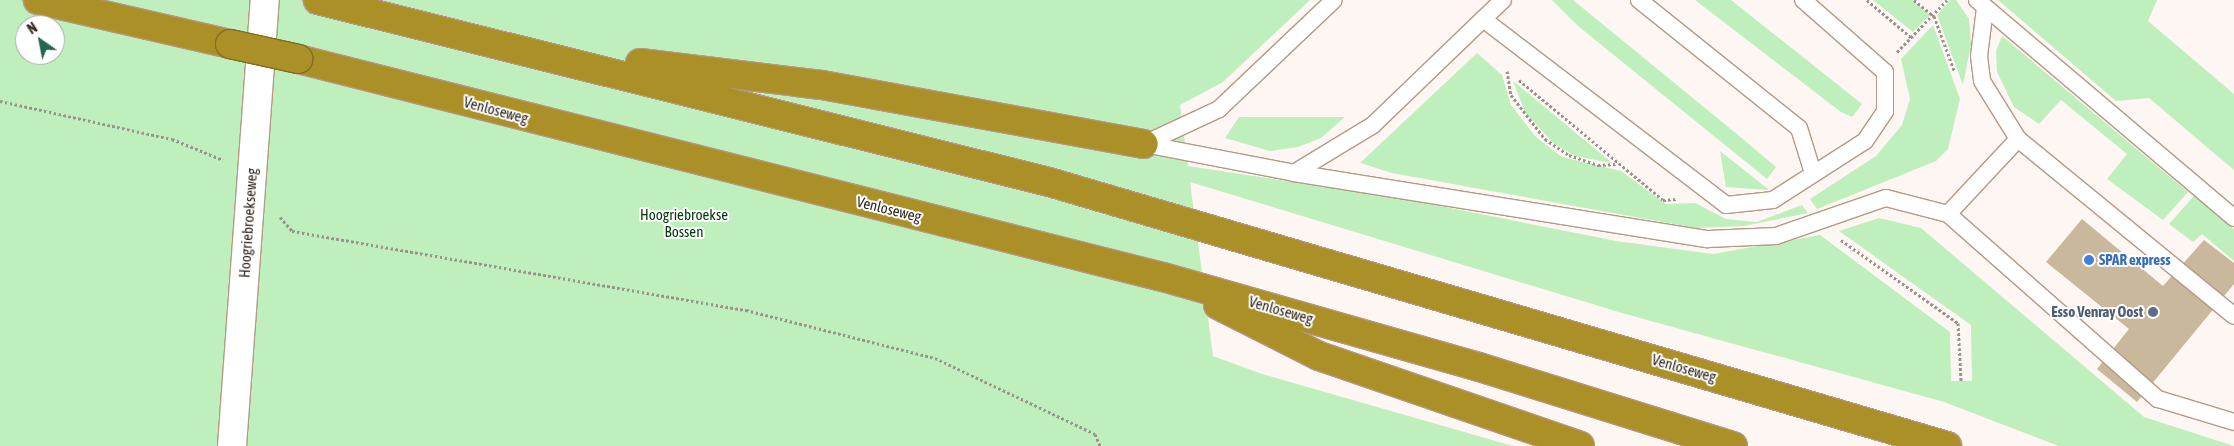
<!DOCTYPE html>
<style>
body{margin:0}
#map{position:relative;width:2234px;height:446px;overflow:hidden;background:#fdf6f2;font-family:"Asap Condensed",sans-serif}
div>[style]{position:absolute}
.green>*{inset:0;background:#beefbd}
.building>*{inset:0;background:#cab89c}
.path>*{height:3px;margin-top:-1.5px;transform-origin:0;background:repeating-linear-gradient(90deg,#9b928c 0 2.5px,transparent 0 5px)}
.roads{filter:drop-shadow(1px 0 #b59985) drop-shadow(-1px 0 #b59985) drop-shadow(0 1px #b59985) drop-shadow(0 -1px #b59985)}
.service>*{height:16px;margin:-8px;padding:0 8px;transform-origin:8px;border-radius:8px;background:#fff}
.tertiary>*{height:28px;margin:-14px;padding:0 14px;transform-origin:14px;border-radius:14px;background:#fff}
.motorway>*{height:28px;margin:-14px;padding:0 14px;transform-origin:14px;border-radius:14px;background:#ab9027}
.bridges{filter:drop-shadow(1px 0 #816c25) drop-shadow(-1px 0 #816c25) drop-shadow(0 1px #816c25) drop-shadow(0 -1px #816c25)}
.motorway-bridge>*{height:28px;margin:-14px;padding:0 14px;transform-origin:14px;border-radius:14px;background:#ab9027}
.dots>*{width:14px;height:14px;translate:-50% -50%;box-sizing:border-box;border:2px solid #fff;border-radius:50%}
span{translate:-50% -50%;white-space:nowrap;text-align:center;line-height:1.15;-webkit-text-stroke:4px #fff;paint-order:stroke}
.street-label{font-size:15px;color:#332820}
.park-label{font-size:15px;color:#023707}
.shop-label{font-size:15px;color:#366cbe;font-weight:700}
.left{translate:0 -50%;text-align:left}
.service-label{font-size:15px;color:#4e5e75;font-weight:700}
.right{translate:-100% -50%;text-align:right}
.north{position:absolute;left:15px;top:15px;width:50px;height:50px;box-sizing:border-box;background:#fff;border:1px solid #ada9a6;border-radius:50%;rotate:327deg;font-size:14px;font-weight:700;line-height:20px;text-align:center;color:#332820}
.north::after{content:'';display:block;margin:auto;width:18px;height:22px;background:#256553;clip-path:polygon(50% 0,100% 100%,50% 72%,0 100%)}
</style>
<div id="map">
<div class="green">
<div style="clip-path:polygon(evenodd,0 0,1310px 0,1223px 82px,1180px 105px,1188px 166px,1410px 200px,1616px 241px,1713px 254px,1820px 235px,1950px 332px,1951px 381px,1972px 381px,1971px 325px,1839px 231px,1879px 218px,1921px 228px,2144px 417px,2234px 446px,2059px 446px,1944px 402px,1622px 313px,1190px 182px,1213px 356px,1262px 374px,1513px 446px,0 446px,0 0,25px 25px,55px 25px,55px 55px,25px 55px,25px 25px)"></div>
<div style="clip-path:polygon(1552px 0,1573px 0,1738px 135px,1776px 167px,1767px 179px,1578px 26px)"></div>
<div style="clip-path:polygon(1695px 0,1731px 0,1862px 104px,1852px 117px,1841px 112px)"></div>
<div style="clip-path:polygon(1873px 0,1912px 0,1930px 15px,1913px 32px)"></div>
<div style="clip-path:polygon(1950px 0,1956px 0,1969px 19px,1971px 44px,1963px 85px,1937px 15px)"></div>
<div style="clip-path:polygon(1998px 0,2157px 0,2148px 21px,2234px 94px,2234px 170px,2149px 98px,2116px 101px)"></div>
<div style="clip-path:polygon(1933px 25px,1960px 99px,1948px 149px,1936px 161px,1817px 209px,1810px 199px,1876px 156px,1902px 125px,1910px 99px,1901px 59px)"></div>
<div style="clip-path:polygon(2002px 36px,2188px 192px,2163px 220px,2107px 179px,2127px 154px,2061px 100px,2039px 124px,2014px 107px,1997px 72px,1996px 51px)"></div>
<div style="clip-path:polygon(1477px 53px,1502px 75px,1511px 105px,1536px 137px,1562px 157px,1621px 171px,1666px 204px,1695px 203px,1726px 219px,1757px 222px,1802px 205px,1808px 213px,1744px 226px,1696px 228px,1392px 173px,1360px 163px)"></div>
<div style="clip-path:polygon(1513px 81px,1612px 163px,1575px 156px,1553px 143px,1525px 112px)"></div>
<div style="clip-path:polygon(1239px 117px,1345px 117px,1321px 138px,1298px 147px,1270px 151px,1225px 138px)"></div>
<div style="clip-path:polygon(1720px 151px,1768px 189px,1768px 190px,1726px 187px)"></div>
<div style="clip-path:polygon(2194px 196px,2234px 229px,2234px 261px,2202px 234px,2193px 242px,2169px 224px)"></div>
</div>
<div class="building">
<div style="clip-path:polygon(2082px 219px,2163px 286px,2204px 240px,2234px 263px,2234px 284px,2137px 402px,2097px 369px,2129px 329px,2046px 262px)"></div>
</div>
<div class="path">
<div style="left:1867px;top:0;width:60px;rotate:40.3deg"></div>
<div style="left:1914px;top:0;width:26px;rotate:39deg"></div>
<div style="left:1934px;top:16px;width:58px;rotate:69.7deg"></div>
<div style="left:1897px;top:52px;width:72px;rotate:-46.1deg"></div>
<div style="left:1507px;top:71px;width:24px;rotate:81deg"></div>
<div style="left:1511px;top:95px;width:56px;rotate:52.3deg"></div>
<div style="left:1545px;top:139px;width:29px;rotate:34deg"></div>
<div style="left:1569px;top:155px;width:31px;rotate:19deg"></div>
<div style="left:1598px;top:165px;width:18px;rotate:-3deg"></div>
<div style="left:1519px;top:80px;width:187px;rotate:39.8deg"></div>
<div style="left:1663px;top:200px;width:14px;rotate:-4deg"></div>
<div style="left:0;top:101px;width:176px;rotate:12.5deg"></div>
<div style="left:172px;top:139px;width:55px;rotate:22.4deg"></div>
<div style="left:280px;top:217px;width:18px;rotate:49deg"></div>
<div style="left:292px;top:231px;width:461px;rotate:9.9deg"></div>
<div style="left:746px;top:310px;width:195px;rotate:14.3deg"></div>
<div style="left:935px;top:358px;width:177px;rotate:25.4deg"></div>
<div style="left:1095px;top:434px;width:13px;rotate:67deg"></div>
<div style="left:1841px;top:240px;width:143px;rotate:35.4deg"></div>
<div style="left:1958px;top:323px;width:58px;rotate:87deg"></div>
</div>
<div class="roads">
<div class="service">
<div style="left:1639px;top:0;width:205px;rotate:38.7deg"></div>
<div style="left:1799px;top:128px;width:47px;rotate:72.7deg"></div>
<div style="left:1977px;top:0;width:337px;rotate:40.3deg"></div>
<div style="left:1985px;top:8px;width:48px;rotate:97.1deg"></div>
<div style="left:1979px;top:56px;width:25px;rotate:83deg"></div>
<div style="left:1982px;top:81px;width:68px;rotate:58.2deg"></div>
<div style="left:2018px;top:139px;width:279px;rotate:39.3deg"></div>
<div style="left:1483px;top:19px;width:306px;rotate:37.4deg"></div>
<div style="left:1726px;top:205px;width:47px;rotate:-6.1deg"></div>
<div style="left:1773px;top:200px;width:109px;rotate:-32.7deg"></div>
<div style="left:1865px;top:141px;width:36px;rotate:-56deg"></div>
<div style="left:1885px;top:111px;width:39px;rotate:-90deg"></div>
<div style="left:1885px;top:72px;width:109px;rotate:-138.7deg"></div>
<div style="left:1144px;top:144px;width:153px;rotate:10.9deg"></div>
<div style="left:1294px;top:173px;width:419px;rotate:9.1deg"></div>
<div style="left:1708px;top:239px;width:68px;rotate:-2.5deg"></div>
<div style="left:1776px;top:236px;width:116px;rotate:-19.1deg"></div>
<div style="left:1886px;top:198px;width:64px;rotate:14.5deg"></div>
<div style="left:1948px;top:214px;width:280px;rotate:41.4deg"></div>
<div style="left:2158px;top:399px;width:79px;rotate:16.8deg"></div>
<div style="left:1144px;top:144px;width:83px;rotate:-25deg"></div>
<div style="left:1219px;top:109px;width:158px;rotate:-43.5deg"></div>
<div style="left:1294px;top:173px;width:92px;rotate:-31.3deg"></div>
<div style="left:1373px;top:125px;width:180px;rotate:-43.9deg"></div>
<div style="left:1948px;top:214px;width:103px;rotate:-47deg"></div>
</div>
<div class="tertiary">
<div style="left:232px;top:446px;width:447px;rotate:-85.8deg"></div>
</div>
<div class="motorway">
<div style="left:38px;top:0;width:197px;rotate:12.9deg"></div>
<div style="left:318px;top:0;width:753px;rotate:13.98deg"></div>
<div style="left:1049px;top:182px;width:936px;rotate:16.38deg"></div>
<div style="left:298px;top:59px;width:892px;rotate:14.15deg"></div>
<div style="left:1163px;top:277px;width:329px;rotate:15.9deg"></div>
<div style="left:1479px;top:367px;width:266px;rotate:17.3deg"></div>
<div style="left:640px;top:63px;width:183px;rotate:6.9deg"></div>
<div style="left:822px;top:85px;width:327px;rotate:10.4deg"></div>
<div style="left:1218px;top:305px;width:113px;rotate:26.8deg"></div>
<div style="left:1319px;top:356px;width:276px;rotate:19deg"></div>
</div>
</div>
<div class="bridges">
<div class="motorway-bridge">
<div style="left:230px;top:44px;width:70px;rotate:12.4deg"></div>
</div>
</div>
<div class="dots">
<div style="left:2089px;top:260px;background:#3f7fe0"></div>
<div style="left:2153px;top:312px;background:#5c6f8a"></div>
</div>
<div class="street-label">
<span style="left:496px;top:110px;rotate:15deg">Venloseweg</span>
<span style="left:889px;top:209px;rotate:14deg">Venloseweg</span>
<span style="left:248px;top:223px;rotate:-86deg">Hoogriebroekseweg</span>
<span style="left:1281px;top:310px;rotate:16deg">Venloseweg</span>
<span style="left:1684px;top:368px;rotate:16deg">Venloseweg</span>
</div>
<div class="park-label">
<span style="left:684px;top:223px">Hoogriebroekse<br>Bossen</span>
</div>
<div class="shop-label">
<span class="left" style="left:2099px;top:260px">SPAR express</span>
</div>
<div class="service-label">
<span class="right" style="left:2143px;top:312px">Esso Venray Oost</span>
</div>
<div class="north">N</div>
</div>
